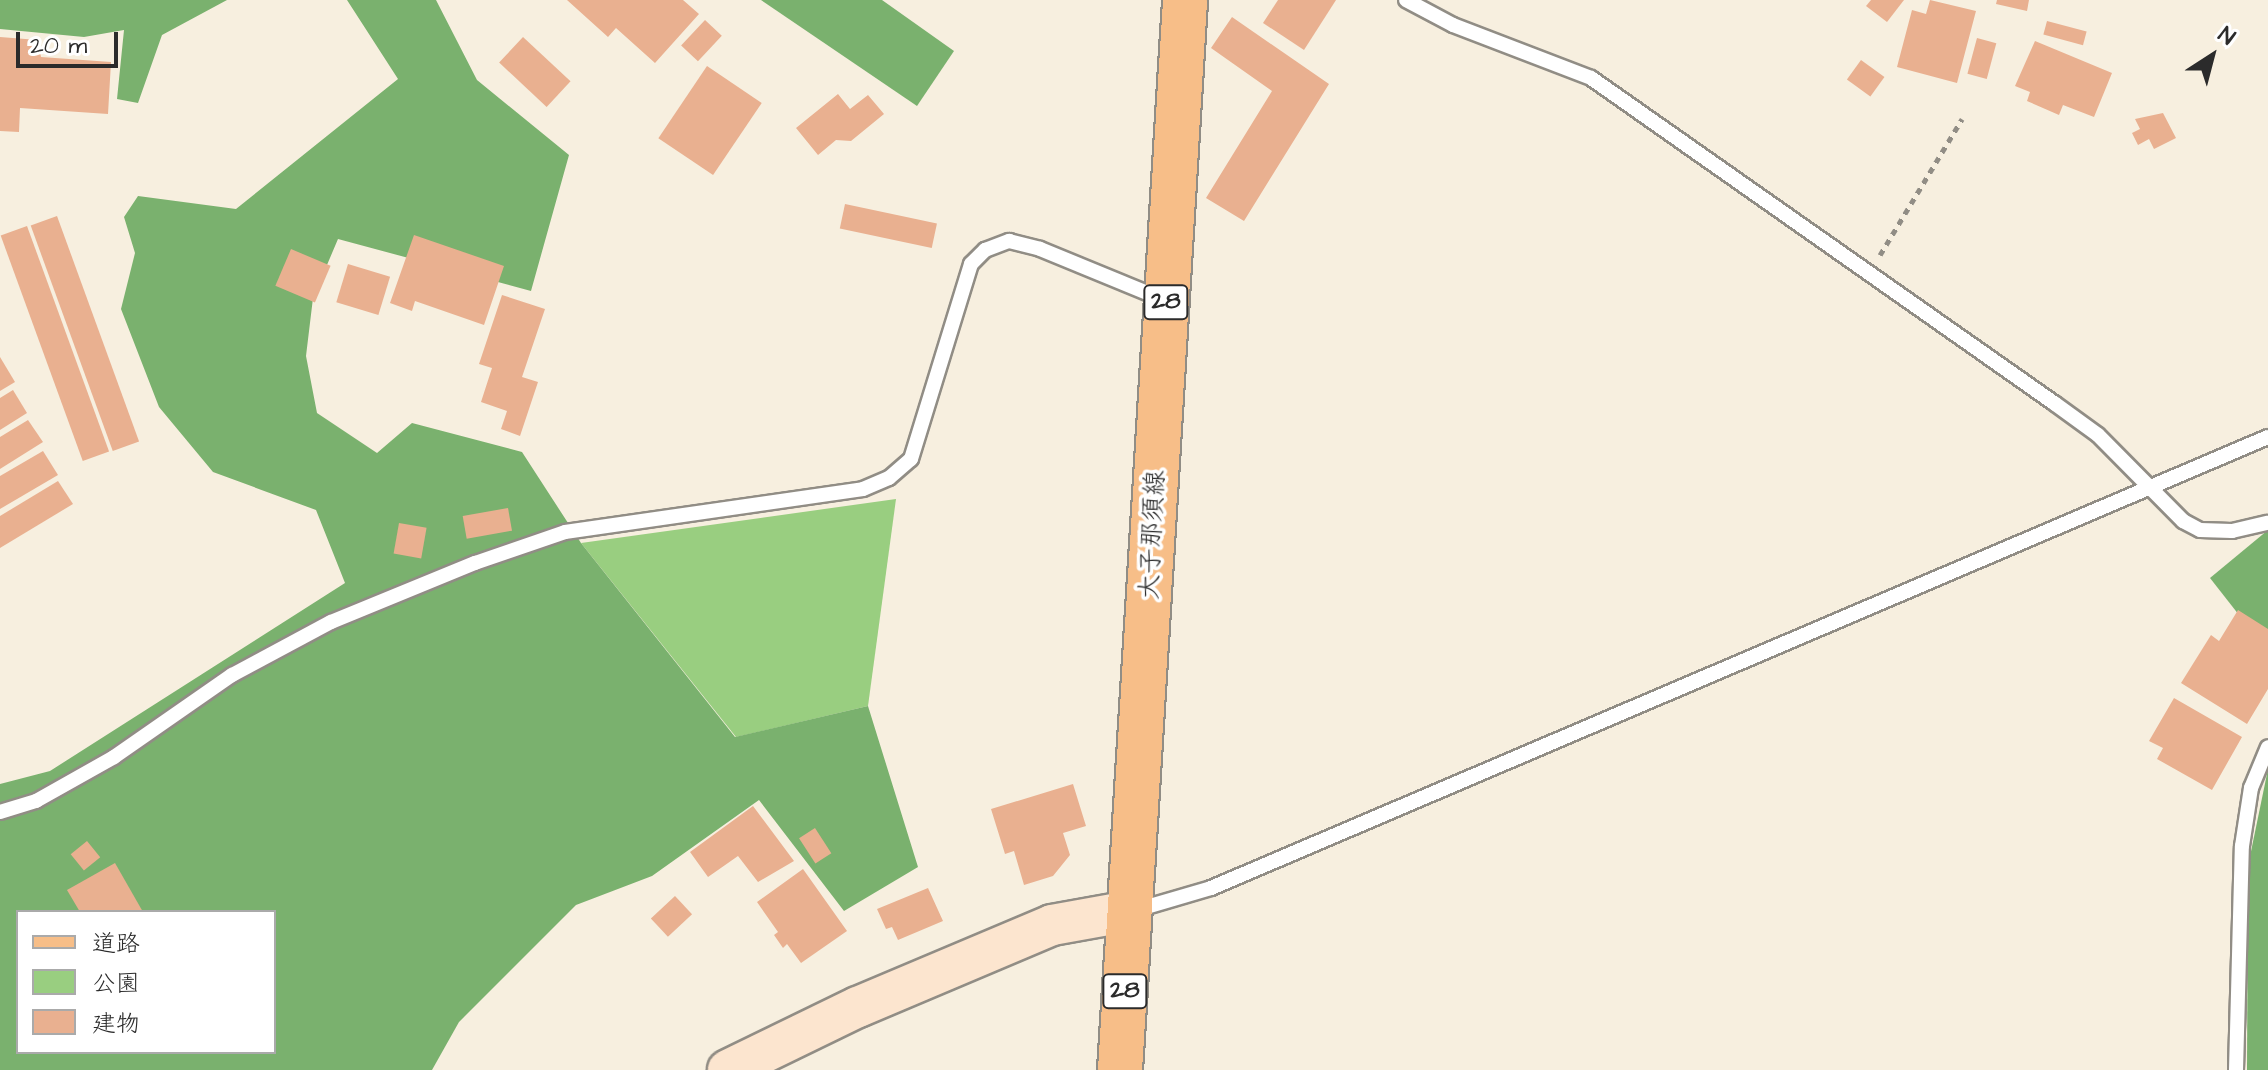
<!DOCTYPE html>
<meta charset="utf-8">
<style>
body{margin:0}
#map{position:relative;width:2268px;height:1070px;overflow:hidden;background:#f7efdf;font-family:"Architects Daughter","Klee One",sans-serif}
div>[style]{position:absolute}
.green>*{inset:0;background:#99ce80}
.forest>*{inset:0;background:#7ab16e}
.building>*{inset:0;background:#e9b090;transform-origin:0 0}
.path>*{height:5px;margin-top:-2.5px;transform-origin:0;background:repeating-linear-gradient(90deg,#918d85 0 6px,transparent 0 12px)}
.roads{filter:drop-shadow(2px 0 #918d85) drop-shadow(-2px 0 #918d85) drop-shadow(0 2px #918d85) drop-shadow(0 -2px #918d85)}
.lane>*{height:14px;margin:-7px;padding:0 7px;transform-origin:7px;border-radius:7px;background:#fff}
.secondary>*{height:40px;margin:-20px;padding:0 20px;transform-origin:20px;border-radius:20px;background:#fce5cf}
.primary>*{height:44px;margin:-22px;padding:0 22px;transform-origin:22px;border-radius:22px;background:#f7be88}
span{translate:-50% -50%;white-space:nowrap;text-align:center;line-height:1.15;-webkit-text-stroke:7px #fff;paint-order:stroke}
.shield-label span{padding:2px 6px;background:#fff;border:2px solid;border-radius:6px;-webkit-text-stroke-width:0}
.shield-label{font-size:24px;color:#2b2b2b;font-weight:700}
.street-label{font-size:26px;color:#2b2b2b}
.legend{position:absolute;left:16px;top:910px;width:260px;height:144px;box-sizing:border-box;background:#fff;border:2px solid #aaa;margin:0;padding:10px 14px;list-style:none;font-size:24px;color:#2b2b2b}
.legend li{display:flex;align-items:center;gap:16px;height:40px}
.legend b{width:40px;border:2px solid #aaa}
.north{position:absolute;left:2172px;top:16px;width:80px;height:80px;-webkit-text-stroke:6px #fff;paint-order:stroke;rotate:36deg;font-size:22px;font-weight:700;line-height:32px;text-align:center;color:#2b2b2b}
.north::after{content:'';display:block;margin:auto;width:28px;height:36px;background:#2b2b2b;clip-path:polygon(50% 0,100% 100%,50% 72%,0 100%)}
.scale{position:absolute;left:16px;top:32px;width:102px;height:36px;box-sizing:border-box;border:4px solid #2b2b2b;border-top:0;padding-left:10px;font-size:24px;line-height:28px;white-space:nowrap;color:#2b2b2b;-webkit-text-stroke:6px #fff;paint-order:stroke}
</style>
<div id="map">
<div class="green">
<div style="clip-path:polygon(896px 499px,868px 706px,736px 737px,581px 543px)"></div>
</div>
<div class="forest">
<div style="clip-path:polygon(0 0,227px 0,162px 35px,138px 103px,117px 99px,124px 30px,84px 37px,0 29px)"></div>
<div style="clip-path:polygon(evenodd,347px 0,436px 0,477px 80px,569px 155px,531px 291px,338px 239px,313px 298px,306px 356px,317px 413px,377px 453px,412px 423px,522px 452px,581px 543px,735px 737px,868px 706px,918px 867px,844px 911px,759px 800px,652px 876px,576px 905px,459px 1022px,432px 1070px,0 1070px,0 784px,50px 771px,345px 583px,316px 510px,213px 472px,159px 407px,121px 309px,135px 253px,124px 217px,138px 196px,236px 209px,398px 79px,347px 0,18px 912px,274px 912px,274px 1052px,18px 1052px,18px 912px)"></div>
<div style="clip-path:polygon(761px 0,882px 0,954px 51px,917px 106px)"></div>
<div style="clip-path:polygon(2268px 530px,2268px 652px,2210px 578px)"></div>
<div style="clip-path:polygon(2268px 769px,2268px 1070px,2247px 1070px,2248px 866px)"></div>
</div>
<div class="building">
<div style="clip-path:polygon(567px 0,683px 0,699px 14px,655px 63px,616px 28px,608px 37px)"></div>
<div style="clip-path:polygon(1278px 0,1336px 0,1304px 50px,1263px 23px)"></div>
<div style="clip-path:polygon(1871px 0,1904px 0,1887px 22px,1866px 6px)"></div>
<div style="clip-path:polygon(1930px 0,1976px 11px,1957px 83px,1897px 67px,1912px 10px,1926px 14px)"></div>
<div style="clip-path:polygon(1997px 0,2029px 0,2027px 11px,1996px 4px)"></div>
<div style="clip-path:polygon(1232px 17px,1329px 84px,1244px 221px,1206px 198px,1272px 91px,1211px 48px)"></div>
<div style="left:705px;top:20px;width:23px;height:35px;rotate:43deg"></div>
<div style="left:2047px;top:21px;width:41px;height:14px;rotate:15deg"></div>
<div style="clip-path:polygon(0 37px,38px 40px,41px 57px,111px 62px,108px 114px,20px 108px,19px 132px,0 131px)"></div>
<div style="left:523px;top:37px;width:65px;height:35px;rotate:43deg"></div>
<div style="left:1977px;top:38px;width:20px;height:37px;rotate:15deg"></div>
<div style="clip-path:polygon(2035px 41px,2112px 73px,2094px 117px,2063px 105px,2059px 115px,2027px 101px,2030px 92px,2015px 86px)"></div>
<div style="left:1861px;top:60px;width:29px;height:24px;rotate:36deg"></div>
<div style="left:707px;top:66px;width:66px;height:87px;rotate:34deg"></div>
<div style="clip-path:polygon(838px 94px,850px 109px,868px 95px,884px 114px,851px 141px,836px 140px,818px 155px,796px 128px)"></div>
<div style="clip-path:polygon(2163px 113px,2176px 138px,2154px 149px,2149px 139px,2138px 145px,2132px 133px,2140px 129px,2135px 119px)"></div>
<div style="left:845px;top:204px;width:94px;height:25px;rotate:12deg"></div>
<div style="left:57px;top:216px;width:240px;height:28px;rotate:70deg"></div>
<div style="left:27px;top:226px;width:240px;height:28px;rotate:70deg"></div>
<div style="clip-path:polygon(414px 235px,504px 266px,484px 325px,415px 301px,412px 311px,390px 303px)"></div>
<div style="left:291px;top:249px;width:43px;height:40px;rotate:23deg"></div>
<div style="left:348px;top:264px;width:44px;height:40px;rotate:17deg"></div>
<div style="clip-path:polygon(502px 295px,545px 309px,522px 377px,538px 382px,520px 436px,501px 429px,507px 411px,481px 402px,492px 368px,479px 364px)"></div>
<div style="clip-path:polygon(0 357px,15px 382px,0 391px)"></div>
<div style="clip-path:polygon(13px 390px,27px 413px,0 430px,0 398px)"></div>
<div style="clip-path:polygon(28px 420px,43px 442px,0 469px,0 437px)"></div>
<div style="clip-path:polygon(43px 451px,58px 475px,0 509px,0 476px)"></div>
<div style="clip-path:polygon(58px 481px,73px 504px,0 548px,0 516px)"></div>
<div style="left:508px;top:508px;width:23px;height:46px;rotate:80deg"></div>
<div style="left:399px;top:523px;width:28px;height:31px;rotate:10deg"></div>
<div style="clip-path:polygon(2238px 610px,2268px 629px,2268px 689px,2247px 724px,2181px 683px,2211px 635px,2219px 641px)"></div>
<div style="clip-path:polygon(2174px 698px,2242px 737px,2212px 790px,2157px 759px,2163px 748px,2149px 741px)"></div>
<div style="clip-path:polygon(1073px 784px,1086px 826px,1063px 833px,1070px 855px,1053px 876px,1024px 885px,1014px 851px,1005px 854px,991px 809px)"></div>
<div style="clip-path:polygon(753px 806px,794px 861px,758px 882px,738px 856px,708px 877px,690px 852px)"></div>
<div style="left:815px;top:828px;width:30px;height:19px;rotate:57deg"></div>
<div style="left:87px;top:841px;width:21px;height:21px;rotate:51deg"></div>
<div style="clip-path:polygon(115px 863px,143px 912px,80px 912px,67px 890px)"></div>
<div style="clip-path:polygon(803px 869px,847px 931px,801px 963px,787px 944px,783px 948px,774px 935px,778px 932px,757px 902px)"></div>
<div style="clip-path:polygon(928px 888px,943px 921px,898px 940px,892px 927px,886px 929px,877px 909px)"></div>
<div style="left:675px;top:896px;width:25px;height:33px;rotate:47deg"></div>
</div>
<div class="path">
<div style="left:1880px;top:255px;width:159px;rotate:-58.9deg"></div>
</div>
<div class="roads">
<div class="lane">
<div style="left:1406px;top:0;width:53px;rotate:28deg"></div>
<div style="left:1453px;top:25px;width:148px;rotate:21deg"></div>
<div style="left:1591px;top:78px;width:566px;rotate:35.07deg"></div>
<div style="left:2054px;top:403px;width:54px;rotate:36deg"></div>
<div style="left:2098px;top:435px;width:121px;rotate:45.3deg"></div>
<div style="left:2183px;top:521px;width:19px;rotate:28deg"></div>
<div style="left:2200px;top:530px;width:32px;rotate:2deg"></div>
<div style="left:2232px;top:531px;width:37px;rotate:-13deg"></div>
<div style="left:0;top:812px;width:38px;rotate:-17deg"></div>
<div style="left:36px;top:801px;width:90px;rotate:-29.4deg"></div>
<div style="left:114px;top:757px;width:144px;rotate:-34.8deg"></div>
<div style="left:232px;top:675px;width:112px;rotate:-28.2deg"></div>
<div style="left:331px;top:622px;width:156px;rotate:-22.3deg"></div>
<div style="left:475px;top:563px;width:95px;rotate:-19deg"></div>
<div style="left:565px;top:532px;width:301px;rotate:-8.2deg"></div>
<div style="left:863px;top:489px;width:28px;rotate:-23deg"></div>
<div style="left:889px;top:478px;width:29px;rotate:-41deg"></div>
<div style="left:911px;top:459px;width:204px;rotate:-72.9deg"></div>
<div style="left:971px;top:264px;width:20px;rotate:-45deg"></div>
<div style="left:985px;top:250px;width:26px;rotate:-21deg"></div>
<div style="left:1009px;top:241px;width:32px;rotate:14deg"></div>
<div style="left:1040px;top:249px;width:132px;rotate:22.3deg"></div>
<div style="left:1136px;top:910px;width:78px;rotate:-16.3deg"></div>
<div style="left:1211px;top:888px;width:1149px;rotate:-23.11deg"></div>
<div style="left:2236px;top:1070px;width:224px;rotate:-88.5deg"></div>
<div style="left:2242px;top:846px;width:59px;rotate:-81.2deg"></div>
<div style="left:2251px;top:788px;width:44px;rotate:-67.5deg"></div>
</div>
<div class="secondary">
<div style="left:728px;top:1070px;width:144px;rotate:-25.9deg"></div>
<div style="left:858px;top:1007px;width:211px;rotate:-22.9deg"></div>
<div style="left:1052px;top:925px;width:79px;rotate:-10.2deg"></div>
</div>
<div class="primary">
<div style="left:1120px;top:1070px;width:1072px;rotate:-86.52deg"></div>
</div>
</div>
<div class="shield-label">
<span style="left:1166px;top:302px">28</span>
<span style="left:1125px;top:991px">28</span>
</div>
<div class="street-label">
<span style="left:1153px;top:535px;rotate:-87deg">大子那須線</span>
</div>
<ul class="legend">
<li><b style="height:10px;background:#f7be88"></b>道路</li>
<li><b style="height:22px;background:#99ce80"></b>公園</li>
<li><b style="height:22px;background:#e9b090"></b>建物</li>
</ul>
<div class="north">N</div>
<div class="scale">20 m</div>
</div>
